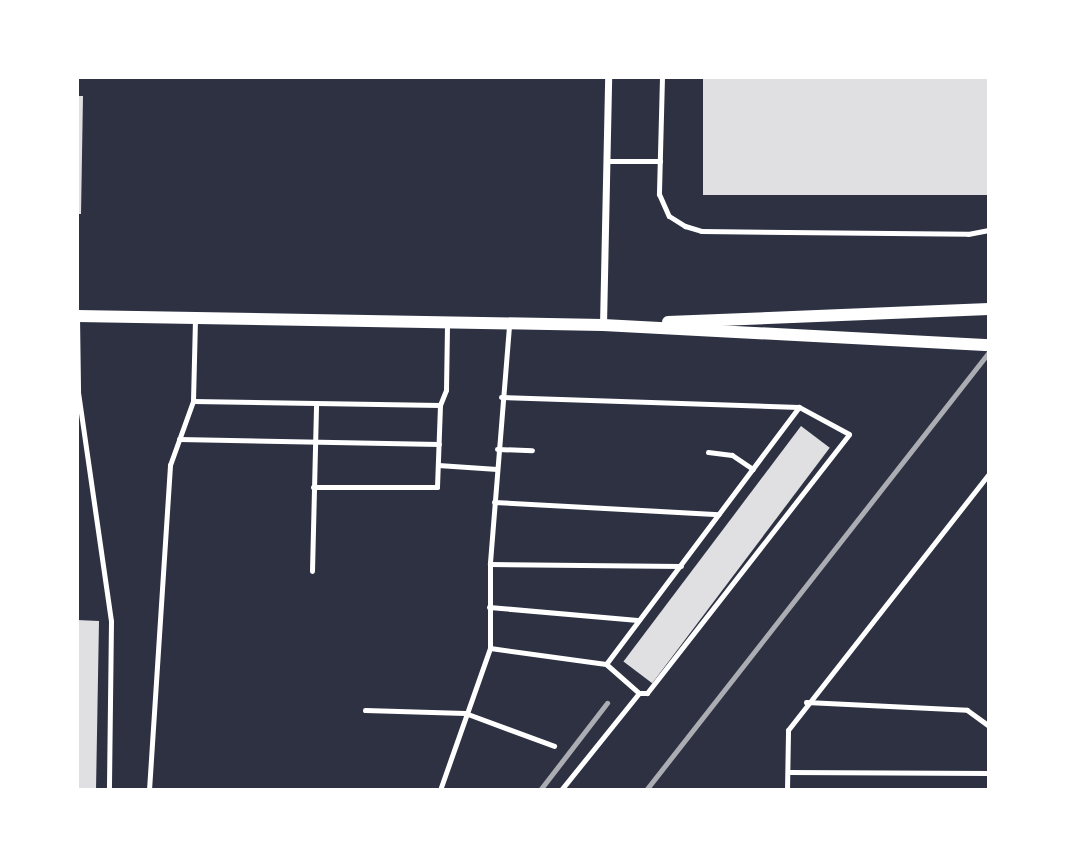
<!DOCTYPE html>
<style>
body{margin:0}
#map{position:relative;width:1066px;height:867px;overflow:hidden;background:#2d3142;font-family:"Archivo Narrow",sans-serif}
div>[style]{position:absolute}
.building>*{inset:0;background:#e0e0e3;transform-origin:0 0}
.service>*{height:5px;margin:-2.5px;padding:0 2.5px;transform-origin:2.5px;border-radius:2.5px;background:#fff}
.minor>*{height:7px;margin:-3.5px;padding:0 3.5px;transform-origin:3.5px;border-radius:3.5px;background:#fff}
.tertiary>*{height:12px;margin:-6px;padding:0 6px;transform-origin:6px;border-radius:6px;background:#fff}
.rail>*{height:5px;margin:-2.5px;padding:0 2.5px;transform-origin:2.5px;border-radius:2.5px;background:#abadb3}
span{translate:-50% -50%;white-space:nowrap;text-align:center;line-height:1.15;-webkit-text-stroke:7px #fff;paint-order:stroke}
.frame{position:absolute;inset:0;border:79px solid #fff;pointer-events:none}
</style>
<div id="map">
<div class="building">
<div style="left:703px;top:77px;width:286px;height:118px"></div>
<div style="clip-path:polygon(77px 96px,83px 96px,81px 214px,77px 214px)"></div>
<div style="left:801px;top:426px;width:36px;height:295px;rotate:37deg"></div>
<div style="clip-path:polygon(77px 620px,99px 621px,96px 790px,77px 790px)"></div>
</div>
<div class="service">
<div style="left:662px;top:77px;width:117px;rotate:91.5deg"></div>
<div style="left:659px;top:194px;width:24px;rotate:66deg"></div>
<div style="left:669px;top:216px;width:19px;rotate:32deg"></div>
<div style="left:685px;top:226px;width:17px;rotate:17deg"></div>
<div style="left:701px;top:231px;width:267px;rotate:0.6deg"></div>
<div style="left:968px;top:234px;width:21px;rotate:-11deg"></div>
<div style="left:607px;top:161px;width:53px"></div>
<div style="left:77px;top:316px;width:76px;rotate:89.2deg"></div>
<div style="left:78px;top:392px;width:231px;rotate:81.8deg"></div>
<div style="left:111px;top:621px;width:169px;rotate:90.7deg"></div>
<div style="left:195px;top:319px;width:82px;rotate:91.4deg"></div>
<div style="left:193px;top:401px;width:247px;rotate:0.9deg"></div>
<div style="left:440px;top:405px;width:16px;rotate:-68deg"></div>
<div style="left:446px;top:390px;width:66px;rotate:-89.1deg"></div>
<div style="left:509px;top:326px;width:239px;rotate:94.6deg"></div>
<div style="left:490px;top:564px;width:84px;rotate:90deg"></div>
<div style="left:490px;top:648px;width:117px;rotate:7.9deg"></div>
<div style="left:606px;top:664px;width:44px;rotate:41.3deg"></div>
<div style="left:639px;top:693px;width:124px;rotate:128.8deg"></div>
<div style="left:501px;top:397px;width:298px;rotate:1.9deg"></div>
<div style="left:799px;top:407px;width:321px;rotate:126.9deg"></div>
<div style="left:179px;top:439px;width:260px;rotate:1.1deg"></div>
<div style="left:497px;top:449px;width:35px;rotate:2deg"></div>
<div style="left:708px;top:452px;width:24px;rotate:7deg"></div>
<div style="left:732px;top:455px;width:25px;rotate:34deg"></div>
<div style="left:438px;top:465px;width:59px;rotate:3.9deg"></div>
<div style="left:313px;top:487px;width:124px"></div>
<div style="left:437px;top:487px;width:82px;rotate:-87.9deg"></div>
<div style="left:494px;top:502px;width:225px;rotate:3.1deg"></div>
<div style="left:490px;top:564px;width:191px;rotate:0.6deg"></div>
<div style="left:312px;top:571px;width:167px;rotate:-88.6deg"></div>
<div style="left:489px;top:607px;width:149px;rotate:5deg"></div>
<div style="left:639px;top:693px;width:8px"></div>
<div style="left:647px;top:693px;width:328px;rotate:-52deg"></div>
<div style="left:849px;top:434px;width:57px;rotate:-151.6deg"></div>
<div style="left:806px;top:702px;width:161px;rotate:2.8deg"></div>
<div style="left:967px;top:710px;width:27px;rotate:36deg"></div>
<div style="left:365px;top:710px;width:100px;rotate:1.7deg"></div>
<div style="left:465px;top:713px;width:95px;rotate:20.3deg"></div>
<div style="left:788px;top:772px;width:201px;rotate:0.3deg"></div>
<div style="left:149px;top:790px;width:326px;rotate:-86.3deg"></div>
<div style="left:170px;top:465px;width:68px;rotate:-70.2deg"></div>
<div style="left:440px;top:790px;width:151px;rotate:-70.6deg"></div>
<div style="left:787px;top:790px;width:60px;rotate:-89deg"></div>
<div style="left:788px;top:730px;width:325px;rotate:-51.9deg"></div>
</div>
<div class="minor">
<div style="left:603px;top:325px;width:248px;rotate:-88.8deg"></div>
</div>
<div class="tertiary">
<div style="left:77px;top:316px;width:526px;rotate:0.98deg"></div>
<div style="left:603px;top:325px;width:387px;rotate:3deg"></div>
<div style="left:668px;top:322px;width:321px;rotate:-2.3deg"></div>
</div>
<div class="rail">
<div style="left:540px;top:790px;width:110px;rotate:-52.4deg"></div>
<div style="left:646px;top:790px;width:556px;rotate:-51.94deg"></div>
</div>
<div class="frame"></div>
</div>
